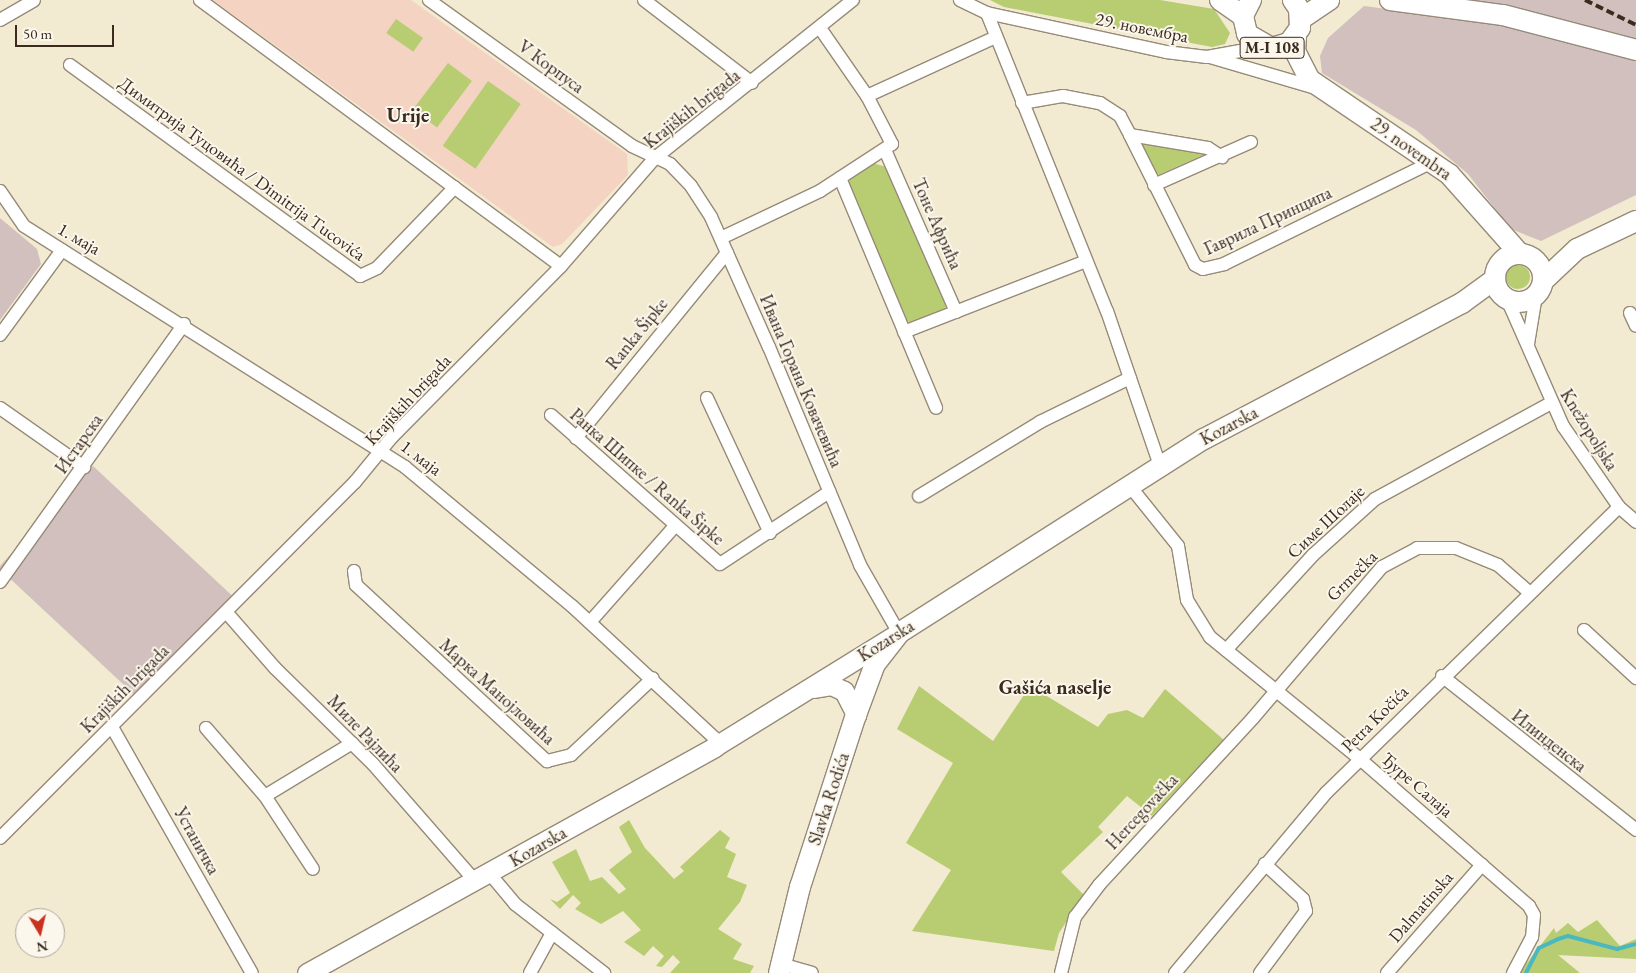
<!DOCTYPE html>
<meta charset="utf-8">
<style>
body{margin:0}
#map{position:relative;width:1636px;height:973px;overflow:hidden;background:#f2ead1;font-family:"EB Garamond",serif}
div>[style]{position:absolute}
.built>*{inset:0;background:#f5d3c2}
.industrial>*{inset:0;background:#d1c0bd;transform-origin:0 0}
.green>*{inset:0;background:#b8cd71;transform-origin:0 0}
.round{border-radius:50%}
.stream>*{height:4px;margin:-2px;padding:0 2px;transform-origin:2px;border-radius:2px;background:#49b8c0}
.roads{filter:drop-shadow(1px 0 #968a78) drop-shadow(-1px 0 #968a78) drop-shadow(0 1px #968a78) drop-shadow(0 -1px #968a78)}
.street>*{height:12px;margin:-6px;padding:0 6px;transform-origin:6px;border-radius:6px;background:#fff}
.secondary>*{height:19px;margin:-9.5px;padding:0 9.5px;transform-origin:9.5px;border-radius:9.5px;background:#fff}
.primary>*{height:20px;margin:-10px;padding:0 10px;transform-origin:10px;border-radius:10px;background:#fff}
.primary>.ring{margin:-10px;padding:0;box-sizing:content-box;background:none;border:20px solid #fff;border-radius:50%}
.rail>*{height:4px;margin-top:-2px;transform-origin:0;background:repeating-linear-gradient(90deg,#3b2a1e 0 8px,transparent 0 12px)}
span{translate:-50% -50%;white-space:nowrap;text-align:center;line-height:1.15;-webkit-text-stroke:4px #fbf7ec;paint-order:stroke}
.shield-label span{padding:1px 4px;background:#fbf7ec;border:1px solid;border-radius:4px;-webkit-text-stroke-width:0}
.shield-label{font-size:16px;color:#3b2a1e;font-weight:700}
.street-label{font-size:18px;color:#3b2a1e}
.quarter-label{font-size:20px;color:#3b2a1e;font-weight:700}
.north{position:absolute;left:15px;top:908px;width:50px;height:50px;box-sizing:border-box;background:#fbf7ec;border:1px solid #aea59a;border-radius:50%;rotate:171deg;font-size:14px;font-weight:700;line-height:20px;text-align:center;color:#3b2a1e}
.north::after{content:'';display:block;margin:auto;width:18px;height:22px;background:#c8321e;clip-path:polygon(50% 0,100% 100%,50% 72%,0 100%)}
.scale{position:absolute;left:15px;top:25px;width:99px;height:22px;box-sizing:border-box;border:2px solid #3b2a1e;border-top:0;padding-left:6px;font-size:15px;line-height:18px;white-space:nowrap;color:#3b2a1e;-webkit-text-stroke:4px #fbf7ec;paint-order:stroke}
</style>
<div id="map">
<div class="built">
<div style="clip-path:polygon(213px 0,411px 0,627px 154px,628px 175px,562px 244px,553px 247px)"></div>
</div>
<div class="industrial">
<div style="clip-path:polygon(1462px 0,1636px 0,1636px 42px)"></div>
<div style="clip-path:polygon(1364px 6px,1510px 25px,1636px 60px,1636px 195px,1541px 241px,1511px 229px,1468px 174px,1416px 130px,1322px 73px,1320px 56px,1328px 38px)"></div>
<div style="clip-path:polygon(0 218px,37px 249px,41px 264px,0 320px)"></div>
<div style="left:93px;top:466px;width:190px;height:139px;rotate:43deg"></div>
</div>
<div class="green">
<div style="clip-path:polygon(990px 0,1160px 0,1214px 9px,1230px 33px,1225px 44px,1212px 47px,1004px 7px)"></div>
<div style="left:396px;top:19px;width:33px;height:17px;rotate:35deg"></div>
<div style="left:448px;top:63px;width:30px;height:58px;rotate:37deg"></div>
<div style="left:488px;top:81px;width:40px;height:79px;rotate:35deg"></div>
<div style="clip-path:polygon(1140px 144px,1206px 154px,1158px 175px)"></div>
<div style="clip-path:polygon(872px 163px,887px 167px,947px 301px,944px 314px,915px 325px,904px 319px,848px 186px,851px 175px)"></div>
<div class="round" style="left:1506px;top:265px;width:24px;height:24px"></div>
<div style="clip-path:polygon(919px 686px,993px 741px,1030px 686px,1098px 727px,1108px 714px,1127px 710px,1143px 718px,1165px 689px,1224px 740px,1152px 816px,1127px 796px,1098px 827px,1103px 832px,1061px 872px,1084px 895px,1059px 933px,1054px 951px,912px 931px,951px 870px,906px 843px,953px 763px,897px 729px)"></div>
<div style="clip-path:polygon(629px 820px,645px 848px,674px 879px,684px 871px,680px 867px,720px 830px,730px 838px,725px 848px,736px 854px,727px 877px,747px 885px,740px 902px,718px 929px,742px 944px,733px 959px,754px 966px,750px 973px,670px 973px,680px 962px,673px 955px,662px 967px,656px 966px,664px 956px,653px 946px,644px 956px,624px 942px,641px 930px,623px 911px,601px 924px,575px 909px,581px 903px,573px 895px,560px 909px,550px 899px,557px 902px,570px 893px,552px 862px,576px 849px,590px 881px,602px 877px,619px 894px,626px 889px,609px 870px,632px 852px,619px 827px)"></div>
<div style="clip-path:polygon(1597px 920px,1620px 946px,1636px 939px,1636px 959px,1558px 955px,1580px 973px,1519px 973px,1554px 928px,1556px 933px,1568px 923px,1578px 932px)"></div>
</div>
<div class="stream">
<div style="left:1526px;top:973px;width:28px;rotate:-63deg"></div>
<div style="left:1539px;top:948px;width:21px;rotate:-25deg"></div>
<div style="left:1558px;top:939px;width:10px;rotate:-17deg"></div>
<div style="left:1568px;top:936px;width:51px;rotate:14.9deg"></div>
<div style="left:1617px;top:949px;width:20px;rotate:-15deg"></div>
</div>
<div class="roads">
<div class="street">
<div style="left:200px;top:0;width:448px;rotate:36.4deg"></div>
<div style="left:429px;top:0;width:250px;rotate:35.7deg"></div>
<div style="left:632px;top:146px;width:42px;rotate:25.3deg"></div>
<div style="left:670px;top:164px;width:30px;rotate:46deg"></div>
<div style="left:691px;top:186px;width:37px;rotate:57deg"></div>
<div style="left:711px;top:217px;width:142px;rotate:66deg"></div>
<div style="left:769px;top:347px;width:236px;rotate:67.3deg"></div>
<div style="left:860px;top:565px;width:78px;rotate:60.2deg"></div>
<div style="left:644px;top:0;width:136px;rotate:37.5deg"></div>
<div style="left:960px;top:0;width:30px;rotate:26deg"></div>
<div style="left:987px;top:13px;width:183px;rotate:12.3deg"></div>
<div style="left:1166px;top:52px;width:41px;rotate:7deg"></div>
<div style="left:1207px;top:57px;width:56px;rotate:-10.3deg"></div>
<div style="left:987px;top:13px;width:321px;rotate:68.1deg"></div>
<div style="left:1107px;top:311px;width:164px;rotate:71.1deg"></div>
<div style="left:0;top:20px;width:39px;rotate:-30deg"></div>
<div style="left:1210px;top:57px;width:110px;rotate:16.3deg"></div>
<div style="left:70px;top:65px;width:359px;rotate:36deg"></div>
<div style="left:360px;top:276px;width:19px;rotate:-25deg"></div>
<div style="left:377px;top:268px;width:112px;rotate:-46.1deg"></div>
<div style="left:867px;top:96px;width:142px;rotate:-24.6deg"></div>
<div style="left:1022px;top:103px;width:42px;rotate:-9.7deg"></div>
<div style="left:1063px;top:96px;width:38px;rotate:11deg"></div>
<div style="left:1100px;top:103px;width:24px;rotate:33deg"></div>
<div style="left:1120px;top:116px;width:21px;rotate:62deg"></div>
<div style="left:1130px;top:135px;width:79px;rotate:9.5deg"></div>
<div style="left:1208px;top:148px;width:17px;rotate:33deg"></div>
<div style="left:1130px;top:135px;width:145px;rotate:63.4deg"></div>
<div style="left:1195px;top:265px;width:9px;rotate:27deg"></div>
<div style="left:1203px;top:269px;width:22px;rotate:-13deg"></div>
<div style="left:1224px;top:264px;width:232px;rotate:-26.1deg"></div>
<div style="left:885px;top:150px;width:177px;rotate:66.3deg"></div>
<div style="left:840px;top:178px;width:249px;rotate:67.3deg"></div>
<div style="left:1154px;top:185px;width:106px;rotate:-23.9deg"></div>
<div style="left:0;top:191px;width:42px;rotate:55.6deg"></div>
<div style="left:24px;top:226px;width:451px;rotate:32.3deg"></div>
<div style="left:405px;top:467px;width:217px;rotate:39.8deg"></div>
<div style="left:572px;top:606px;width:202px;rotate:42.8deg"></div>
<div style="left:721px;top:238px;width:110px;rotate:-25.4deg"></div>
<div style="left:820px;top:191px;width:86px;rotate:-33.1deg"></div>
<div style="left:892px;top:144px;width:54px;rotate:-117.5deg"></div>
<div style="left:867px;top:96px;width:83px;rotate:-124.7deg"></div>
<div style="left:1507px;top:299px;width:139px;rotate:66.2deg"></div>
<div style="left:1563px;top:426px;width:98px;rotate:55.3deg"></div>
<div style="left:1619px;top:507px;width:23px;rotate:41deg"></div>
<div style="left:1630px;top:313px;width:14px;rotate:65deg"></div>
<div style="left:904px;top:332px;width:195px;rotate:-21.3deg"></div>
<div style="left:0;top:335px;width:105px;rotate:-53.9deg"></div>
<div style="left:1528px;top:344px;width:50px;rotate:-80.7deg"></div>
<div style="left:707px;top:398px;width:149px;rotate:65deg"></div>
<div style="left:0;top:408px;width:103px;rotate:35.1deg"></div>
<div style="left:551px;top:415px;width:225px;rotate:41.4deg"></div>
<div style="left:720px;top:564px;width:131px;rotate:-33.4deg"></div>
<div style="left:576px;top:438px;width:239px;rotate:-50.8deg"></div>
<div style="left:1129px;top:485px;width:78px;rotate:51.2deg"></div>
<div style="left:1178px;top:546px;width:55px;rotate:80.5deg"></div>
<div style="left:1187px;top:600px;width:44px;rotate:58.1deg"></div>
<div style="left:1210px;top:637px;width:193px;rotate:39.1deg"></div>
<div style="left:1360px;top:759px;width:224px;rotate:41deg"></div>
<div style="left:1529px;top:906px;width:10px;rotate:61deg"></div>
<div style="left:1534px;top:915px;width:22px;rotate:95deg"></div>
<div style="left:1532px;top:937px;width:41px;rotate:117.8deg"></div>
<div style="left:919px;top:496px;width:142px;rotate:-31.4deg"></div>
<div style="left:1040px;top:422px;width:100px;rotate:-26.1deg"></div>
<div style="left:354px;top:571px;width:14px;rotate:82deg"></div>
<div style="left:356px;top:585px;width:260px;rotate:42.7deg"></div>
<div style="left:547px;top:761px;width:25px;rotate:-14deg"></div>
<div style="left:571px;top:755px;width:112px;rotate:-43.2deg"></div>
<div style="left:0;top:582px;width:317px;rotate:-54.5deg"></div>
<div style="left:227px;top:613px;width:73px;rotate:48.9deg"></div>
<div style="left:275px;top:668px;width:137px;rotate:44.4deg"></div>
<div style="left:373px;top:764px;width:157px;rotate:48.9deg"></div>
<div style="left:590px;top:622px;width:128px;rotate:-48.5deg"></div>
<div style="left:1584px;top:630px;width:71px;rotate:42.7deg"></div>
<div style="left:1226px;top:650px;width:129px;rotate:-47.5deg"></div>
<div style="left:1313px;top:555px;width:84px;rotate:-42.1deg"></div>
<div style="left:1375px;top:499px;width:200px;rotate:-28.6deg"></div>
<div style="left:1442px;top:676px;width:248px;rotate:38.4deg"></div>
<div style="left:112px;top:727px;width:283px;rotate:60.4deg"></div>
<div style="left:206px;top:728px;width:90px;rotate:49.1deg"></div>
<div style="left:265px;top:796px;width:87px;rotate:56.7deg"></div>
<div style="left:265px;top:796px;width:102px;rotate:-31.3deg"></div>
<div style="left:0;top:838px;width:503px;rotate:-45.08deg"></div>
<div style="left:355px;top:482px;width:58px;rotate:-50.6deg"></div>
<div style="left:392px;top:437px;width:240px;rotate:-45.3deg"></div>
<div style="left:561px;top:266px;width:143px;rotate:-49deg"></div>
<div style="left:655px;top:158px;width:253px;rotate:-38.6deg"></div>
<div style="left:490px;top:874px;width:39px;rotate:50deg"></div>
<div style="left:515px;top:904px;width:113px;rotate:37.8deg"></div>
<div style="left:781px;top:964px;width:32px;rotate:16deg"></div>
<div style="left:530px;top:973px;width:46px;rotate:-61.2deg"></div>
<div style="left:1061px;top:973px;width:58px;rotate:-76deg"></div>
<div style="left:1075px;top:917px;width:40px;rotate:-53deg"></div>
<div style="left:1099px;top:885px;width:227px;rotate:-47.3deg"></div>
<div style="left:1253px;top:718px;width:199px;rotate:-49.5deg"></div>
<div style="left:1382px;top:567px;width:40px;rotate:-28deg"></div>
<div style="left:1417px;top:548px;width:39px"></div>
<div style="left:1456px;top:548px;width:45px;rotate:22deg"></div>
<div style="left:1498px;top:565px;width:41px;rotate:41.1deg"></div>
<div style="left:1175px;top:973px;width:236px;rotate:-50deg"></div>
<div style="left:1327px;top:792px;width:408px;rotate:-44.3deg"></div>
<div style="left:1260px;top:973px;width:77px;rotate:-53.4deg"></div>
<div style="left:1306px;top:911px;width:12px;rotate:-104deg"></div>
<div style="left:1303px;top:899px;width:52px;rotate:-137.4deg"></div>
<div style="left:1387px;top:973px;width:144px;rotate:-48.7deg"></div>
</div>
<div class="secondary">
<div style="left:814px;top:688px;width:17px;rotate:-10deg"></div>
<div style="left:831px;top:685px;width:14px;rotate:25deg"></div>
<div style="left:844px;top:691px;width:27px;rotate:63deg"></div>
<div style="left:307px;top:973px;width:466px;rotate:-29deg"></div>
<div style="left:714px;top:747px;width:215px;rotate:-31.7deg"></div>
</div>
<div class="primary">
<div style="left:1220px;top:0;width:28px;rotate:35deg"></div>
<div style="left:1251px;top:0;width:18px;rotate:117deg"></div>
<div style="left:1243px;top:16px;width:18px;rotate:77deg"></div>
<div style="left:1247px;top:34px;width:28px;rotate:30deg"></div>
<div style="left:1271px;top:48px;width:19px;rotate:-16deg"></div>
<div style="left:1289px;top:43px;width:19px;rotate:-54deg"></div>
<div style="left:1300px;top:28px;width:19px;rotate:-93deg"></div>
<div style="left:1299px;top:9px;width:11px;rotate:-124deg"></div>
<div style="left:1390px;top:0;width:114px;rotate:7.6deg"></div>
<div style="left:1503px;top:15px;width:138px;rotate:14.7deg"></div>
<div style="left:1301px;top:19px;width:34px;rotate:-34deg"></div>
<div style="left:1296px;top:37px;width:14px;rotate:94deg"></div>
<div style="left:1295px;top:51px;width:33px;rotate:63deg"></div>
<div style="left:1310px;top:80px;width:168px;rotate:34.1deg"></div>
<div style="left:1449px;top:174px;width:107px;rotate:48.4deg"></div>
<div class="ring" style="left:1495px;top:254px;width:28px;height:28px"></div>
<div style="left:1543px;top:281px;width:47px;rotate:-43.3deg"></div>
<div style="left:1577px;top:249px;width:65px;rotate:-25.4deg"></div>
<div style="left:779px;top:973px;width:89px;rotate:-76.3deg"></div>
<div style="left:800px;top:887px;width:181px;rotate:-72deg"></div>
<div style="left:856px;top:715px;width:54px;rotate:-69.6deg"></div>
<div style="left:875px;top:664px;width:39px;rotate:-52deg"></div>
<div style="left:899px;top:633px;width:361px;rotate:-32.5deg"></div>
<div style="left:1204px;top:439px;width:292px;rotate:-27.8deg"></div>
<div style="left:1462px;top:303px;width:41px;rotate:-36deg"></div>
</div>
</div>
<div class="rail">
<div style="left:1585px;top:0;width:57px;rotate:26.1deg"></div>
</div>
<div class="shield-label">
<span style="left:1272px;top:48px">M-I 108</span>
</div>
<div class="street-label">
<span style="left:1142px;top:28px;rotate:11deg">29. новембра</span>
<span style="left:551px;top:67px;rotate:36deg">V Корпуса</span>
<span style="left:692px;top:109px;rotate:-38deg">Krajiških brigada</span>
<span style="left:1411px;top:149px;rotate:35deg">29. novembra</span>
<span style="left:242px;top:169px;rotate:36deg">Димитрија Туцовића / Dimitrija Tucovića</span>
<span style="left:1268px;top:221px;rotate:-25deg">Гаврила Принципа</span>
<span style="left:937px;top:224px;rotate:66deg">Тоне Афрића</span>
<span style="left:79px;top:239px;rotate:30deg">1. маја</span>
<span style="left:637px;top:334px;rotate:-51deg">Ranka Šipke</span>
<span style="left:801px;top:381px;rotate:67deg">Ивана Горана Ковачевића</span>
<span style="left:408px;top:400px;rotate:-47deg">Krajiških brigada</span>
<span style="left:1229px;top:426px;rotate:-28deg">Kozarska</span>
<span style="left:1589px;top:430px;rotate:58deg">Knežopoljska</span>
<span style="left:79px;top:444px;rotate:-55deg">Истарска</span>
<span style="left:421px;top:458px;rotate:37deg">1. маја</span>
<span style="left:647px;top:477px;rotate:41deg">Ранка Шипке / Ranka Šipke</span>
<span style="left:1326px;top:522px;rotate:-43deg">Симе Шолаје</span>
<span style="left:1352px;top:576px;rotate:-45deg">Grmečka</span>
<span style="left:886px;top:641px;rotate:-32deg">Kozarska</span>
<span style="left:125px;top:689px;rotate:-45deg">Krajiških brigada</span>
<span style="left:497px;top:692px;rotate:42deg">Марка Манојловића</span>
<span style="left:1375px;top:719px;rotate:-45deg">Petra Kočića</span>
<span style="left:365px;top:734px;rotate:46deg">Миле Рајлића</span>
<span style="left:1549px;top:741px;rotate:38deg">Илинденска</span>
<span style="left:1417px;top:785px;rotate:41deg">Ђуре Салаја</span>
<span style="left:829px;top:799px;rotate:-72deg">Slavka Rodića</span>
<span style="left:1142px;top:812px;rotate:-47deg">Hercegovačka</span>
<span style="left:197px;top:841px;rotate:61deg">Устаничка</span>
<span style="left:538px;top:847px;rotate:-30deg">Kozarska</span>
<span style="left:1421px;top:907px;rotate:-49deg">Dalmatinska</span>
</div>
<div class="quarter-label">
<span style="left:408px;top:115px">Urije</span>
<span style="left:1055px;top:687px">Gašića naselje</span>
</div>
<div class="north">N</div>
<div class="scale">50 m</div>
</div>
